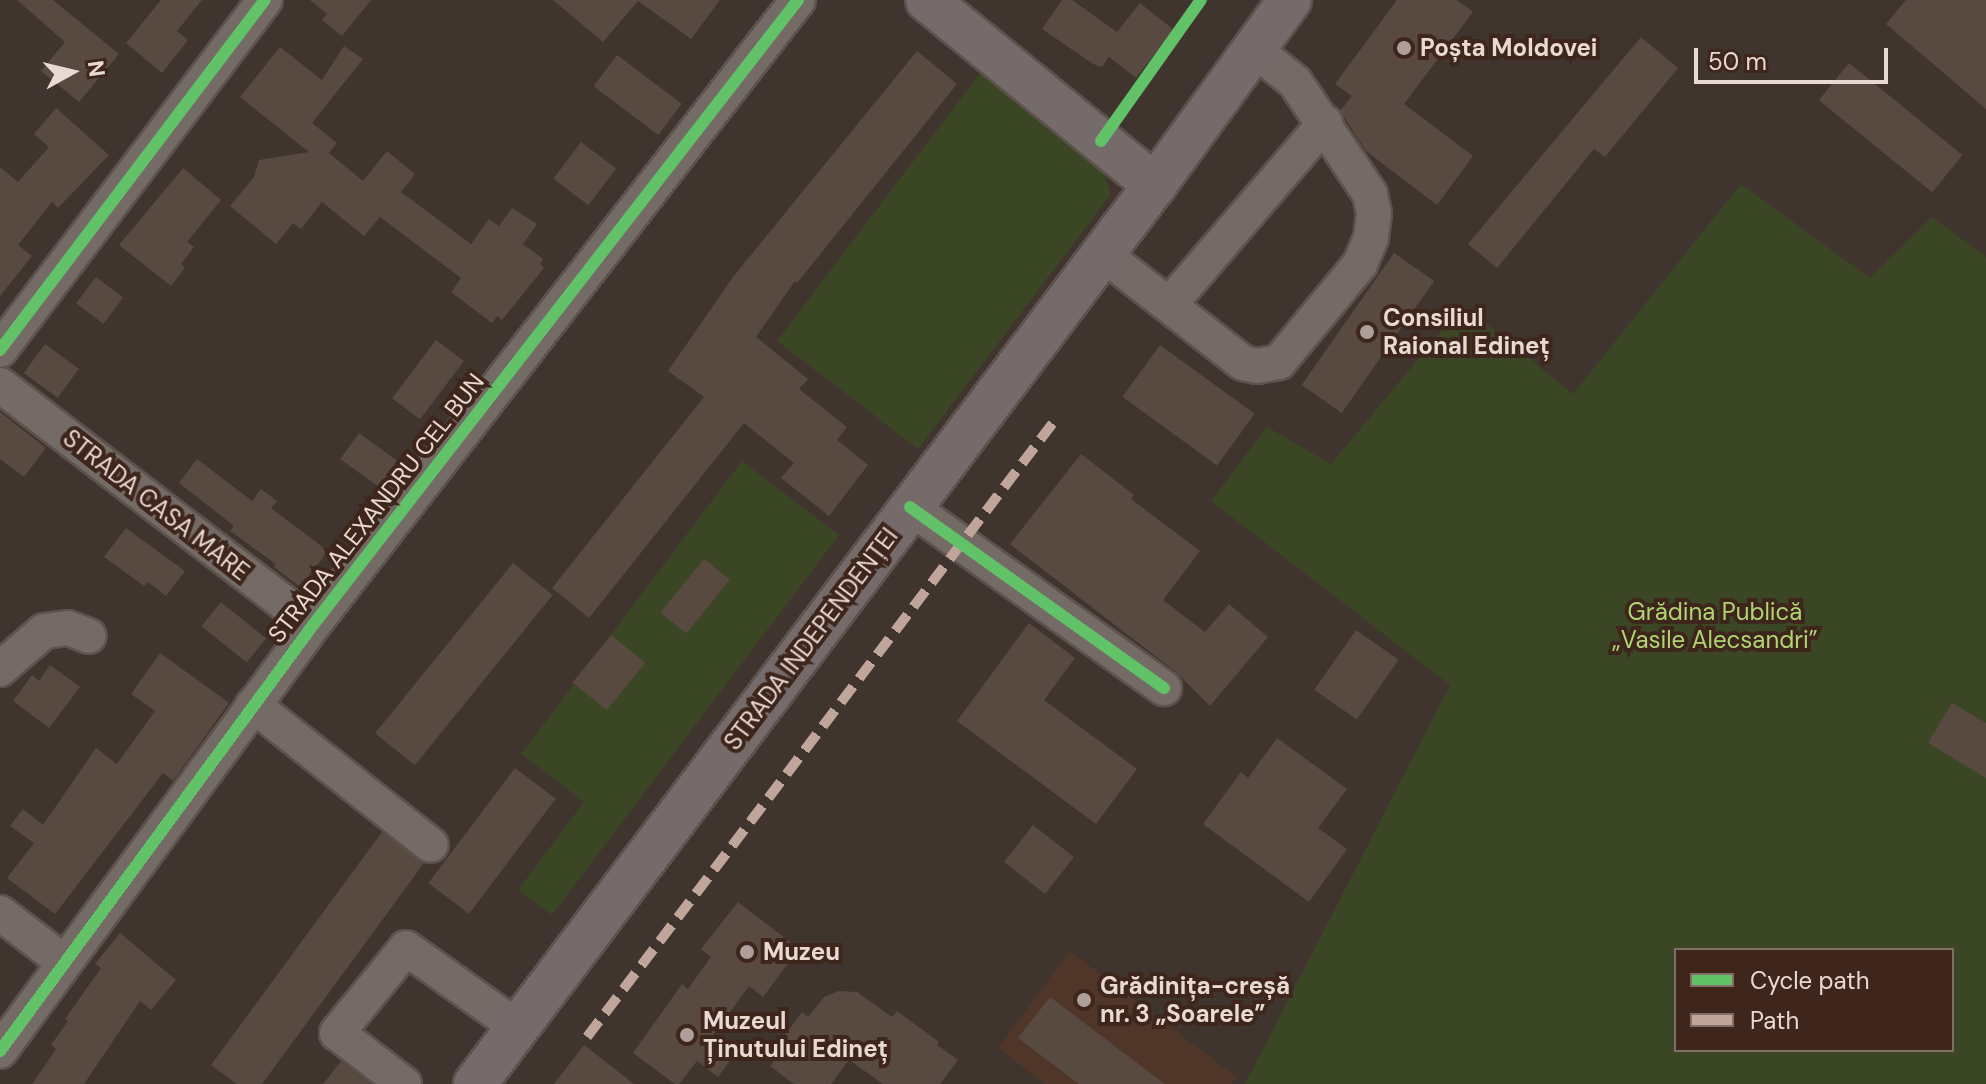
<!DOCTYPE html>
<meta charset="utf-8">
<style>
body{margin:0}
#map{position:relative;width:1986px;height:1084px;overflow:hidden;background:#40342f;font-family:"DM Sans",sans-serif}
div>[style]{position:absolute}
.built>*{inset:0;background:#503529}
.green>*{inset:0;background:#3b4624}
.building>*{inset:0;background:#584a40;transform-origin:0 0}
.roads{filter:drop-shadow(2px 0 #5d524d) drop-shadow(-2px 0 #5d524d) drop-shadow(0 2px #5d524d) drop-shadow(0 -2px #5d524d)}
.minor>*{height:34px;margin:-17px;padding:0 17px;transform-origin:17px;border-radius:17px;background:#746a66}
.major>*{height:42px;margin:-21px;padding:0 21px;transform-origin:21px;border-radius:21px;background:#766b6b}
.quiet>*{height:10px;margin-top:-5px;transform-origin:0;background:repeating-linear-gradient(90deg,#c0a59a 0 20px,transparent 0 30px)}
.cycleway>*{height:12px;margin:-6px;padding:0 6px;transform-origin:6px;border-radius:6px;background:#61c268}
.dots>*{width:22px;height:22px;translate:-50% -50%;box-sizing:border-box;border:4px solid #3e261d;border-radius:50%}
span{translate:-50% -50%;white-space:nowrap;text-align:center;line-height:1.15;-webkit-text-stroke:8px #3e261d;paint-order:stroke}
.poi-label{font-size:24px;color:#e9d9d3;font-weight:700}
.left{translate:0 -50%;text-align:left}
.street-label{font-size:24px;color:#e9d9d3}
.park-label{font-size:24px;color:#afd572}
.legend{position:absolute;left:1674px;top:948px;width:280px;height:104px;box-sizing:border-box;background:#3e261d;border:2px solid #826e66;margin:0;padding:10px 14px;list-style:none;font-size:24px;color:#e9d9d3}
.legend li{display:flex;align-items:center;gap:16px;height:40px}
.legend b{width:40px;border:2px solid #826e66}
.north{position:absolute;left:32px;top:32px;width:80px;height:80px;-webkit-text-stroke:6px #3e261d;paint-order:stroke;rotate:82deg;font-size:22px;font-weight:700;line-height:32px;text-align:center;color:#e9d9d3}
.north::after{content:'';display:block;margin:auto;width:28px;height:36px;background:#e9d9d3;clip-path:polygon(50% 0,100% 100%,50% 72%,0 100%)}
.scale{position:absolute;left:1694px;top:48px;width:194px;height:36px;box-sizing:border-box;border:4px solid #e9d9d3;border-top:0;padding-left:10px;font-size:24px;line-height:28px;white-space:nowrap;color:#e9d9d3;-webkit-text-stroke:6px #3e261d;paint-order:stroke}
</style>
<div id="map">
<div class="built">
<div style="clip-path:polygon(1070px 951px,1237px 1077px,1231px 1084px,1045px 1084px,998px 1048px)"></div>
</div>
<div class="green">
<div style="clip-path:polygon(980px 73px,1101px 165px,1111px 194px,918px 449px,777px 341px)"></div>
<div style="clip-path:polygon(evenodd,1741px 184px,1870px 278px,1932px 217px,1986px 257px,1986px 1084px,1245px 1084px,1450px 685px,1211px 501px,1267px 427px,1331px 464px,1463px 305px,1573px 394px,1741px 184px,1676px 950px,1952px 950px,1952px 1050px,1676px 1050px,1676px 950px)"></div>
<div style="clip-path:polygon(742px 461px,839px 535px,552px 915px,518px 890px,584px 802px,521px 754px)"></div>
</div>
<div class="building">
<div style="clip-path:polygon(17px 0,53px 0,119px 54px,79px 102px,41px 71px,65px 42px)"></div>
<div style="clip-path:polygon(161px 0,202px 0,177px 31px,188px 40px,162px 73px,126px 43px)"></div>
<div style="clip-path:polygon(310px 0,371px 0,342px 36px,322px 20px,327px 14px)"></div>
<div style="clip-path:polygon(553px 0,720px 0,691px 39px,638px 1px,603px 42px)"></div>
<div style="clip-path:polygon(1062px 0,1072px 0,1117px 32px,1140px 3px,1174px 30px,1136px 78px,1109px 57px,1102px 67px,1093px 64px,1042px 29px)"></div>
<div style="clip-path:polygon(1397px 0,1457px 0,1473px 12px,1404px 104px,1473px 156px,1437px 205px,1366px 151px,1340px 111px,1352px 96px,1335px 84px)"></div>
<div style="clip-path:polygon(1906px 0,1986px 0,1986px 109px,1886px 24px)"></div>
<div style="clip-path:polygon(1641px 37px,1678px 68px,1605px 157px,1594px 149px,1497px 268px,1468px 244px)"></div>
<div style="clip-path:polygon(344px 46px,363px 59px,312px 123px,337px 143px,329px 153px,363px 181px,387px 151px,415px 174px,401px 192px,471px 244px,489px 219px,499px 226px,512px 208px,537px 224px,523px 244px,543px 259px,540px 264px,544px 268px,502px 320px,497px 316px,492px 323px,451px 292px,461px 278px,380px 217px,364px 236px,322px 202px,301px 229px,293px 223px,276px 244px,230px 206px,254px 177px,259px 160px,309px 152px,240px 97px,280px 47px,322px 80px)"></div>
<div style="clip-path:polygon(917px 51px,957px 84px,797px 283px,795px 281px,756px 337px,808px 379px,799px 389px,847px 427px,837px 440px,868px 465px,829px 516px,781px 478px,794px 463px,744px 423px,589px 618px,552px 588px,704px 397px,668px 371px,733px 277px)"></div>
<div style="left:617px;top:55px;width:81px;height:39px;rotate:37deg"></div>
<div style="left:1849px;top:63px;width:146px;height:48px;rotate:39deg"></div>
<div style="clip-path:polygon(56px 108px,109px 155px,58px 208px,52px 202px,18px 245px,32px 256px,0 296px,0 167px,18px 182px,49px 147px,34px 134px)"></div>
<div style="left:581px;top:142px;width:44px;height:46px;rotate:37deg"></div>
<div style="clip-path:polygon(183px 168px,221px 200px,187px 242px,194px 247px,181px 264px,185px 268px,171px 286px,119px 245px)"></div>
<div style="left:1394px;top:253px;width:49px;height:161px;rotate:35deg"></div>
<div style="left:96px;top:277px;width:34px;height:33px;rotate:37deg"></div>
<div style="left:436px;top:340px;width:35px;height:73px;rotate:37deg"></div>
<div style="left:45px;top:344px;width:42px;height:36px;rotate:36deg"></div>
<div style="left:1160px;top:345px;width:117px;height:64px;rotate:36deg"></div>
<div style="clip-path:polygon(0 412px,46px 448px,24px 477px,0 459px)"></div>
<div style="left:359px;top:433px;width:62px;height:32px;rotate:36deg"></div>
<div style="clip-path:polygon(1081px 454px,1134px 495px,1131px 499px,1200px 551px,1163px 600px,1205px 632px,1229px 604px,1268px 637px,1210px 706px,1176px 672px,1010px 544px)"></div>
<div style="clip-path:polygon(197px 459px,252px 501px,261px 489px,277px 501px,271px 508px,328px 551px,300px 587px,274px 567px,276px 564px,230px 531px,234px 526px,179px 483px)"></div>
<div style="clip-path:polygon(126px 528px,185px 571px,166px 596px,148px 582px,144px 586px,104px 557px)"></div>
<div style="left:704px;top:559px;width:33px;height:69px;rotate:39deg"></div>
<div style="left:513px;top:563px;width:51px;height:219px;rotate:39deg"></div>
<div style="left:221px;top:602px;width:58px;height:31px;rotate:39deg"></div>
<div style="clip-path:polygon(1029px 623px,1075px 658px,1044px 700px,1137px 769px,1096px 824px,957px 721px)"></div>
<div style="left:1356px;top:630px;width:52px;height:73px;rotate:35deg"></div>
<div style="left:611px;top:635px;width:44px;height:61px;rotate:39deg"></div>
<div style="clip-path:polygon(160px 653px,229px 703px,173px 781px,163px 773px,55px 914px,7px 878px,34px 843px,10px 826px,23px 809px,43px 825px,96px 748px,117px 764px,155px 711px,131px 694px)"></div>
<div style="clip-path:polygon(50px 665px,80px 687px,49px 728px,13px 701px,32px 675px,39px 681px)"></div>
<div style="clip-path:polygon(1952px 703px,1986px 723px,1986px 778px,1928px 743px)"></div>
<div style="clip-path:polygon(1277px 738px,1347px 789px,1318px 828px,1347px 849px,1309px 902px,1203px 824px,1241px 772px,1248px 778px)"></div>
<div style="left:515px;top:768px;width:51px;height:144px;rotate:37deg"></div>
<div style="left:1033px;top:825px;width:52px;height:47px;rotate:38deg"></div>
<div style="clip-path:polygon(382px 832px,424px 863px,262px 1084px,237px 1084px,211px 1065px)"></div>
<div style="clip-path:polygon(738px 902px,799px 949px,763px 997px,749px 986px,710px 1039px,733px 1057px,718px 1077px,697px 1061px,679px 1084px,675px 1084px,633px 1053px,682px 984px,688px 989px,711px 957px,701px 949px)"></div>
<div style="clip-path:polygon(120px 933px,176px 980px,151px 1010px,140px 1001px,84px 1084px,32px 1084px,56px 1049px,51px 1045px,68px 1021px,65px 1019px,101px 968px,95px 964px)"></div>
<div style="clip-path:polygon(839px 991px,857px 992px,892px 1017px,897px 1011px,939px 1042px,937px 1045px,958px 1060px,940px 1084px,883px 1084px,849px 1060px,831px 1084px,794px 1084px,770px 1066px,781px 1052px,778px 1044px,802px 1012px,808px 1017px,824px 997px)"></div>
<div style="clip-path:polygon(1050px 997px,1165px 1084px,1079px 1084px,1018px 1038px)"></div>
<div style="clip-path:polygon(584px 1045px,634px 1084px,554px 1084px)"></div>
<div style="clip-path:polygon(341px 1061px,371px 1084px,323px 1084px)"></div>
</div>
<div class="roads">
<div class="minor">
<div style="left:1103px;top:254px;width:177px;rotate:37.9deg"></div>
<div style="left:1243px;top:363px;width:14px;rotate:12deg"></div>
<div style="left:1257px;top:366px;width:22px;rotate:-10deg"></div>
<div style="left:1279px;top:362px;width:127px;rotate:-50.4deg"></div>
<div style="left:1360px;top:264px;width:28px;rotate:-67deg"></div>
<div style="left:1371px;top:238px;width:25px;rotate:-83deg"></div>
<div style="left:1374px;top:213px;width:19px;rotate:-102deg"></div>
<div style="left:1370px;top:194px;width:135px;rotate:-123.8deg"></div>
<div style="left:1295px;top:82px;width:53px;rotate:-141.2deg"></div>
<div style="left:1169px;top:305px;width:240px;rotate:-49.4deg"></div>
<div style="left:0;top:350px;width:439px;rotate:-52.9deg"></div>
<div style="left:0;top:385px;width:394px;rotate:37.5deg"></div>
<div style="left:910px;top:507px;width:312px;rotate:35.5deg"></div>
<div style="left:0;top:669px;width:58px;rotate:-40.8deg"></div>
<div style="left:44px;top:631px;width:24px;rotate:-7deg"></div>
<div style="left:68px;top:628px;width:22px;rotate:21deg"></div>
<div style="left:253px;top:705px;width:226px;rotate:38.2deg"></div>
<div style="left:0;top:913px;width:81px;rotate:37.4deg"></div>
<div style="left:0;top:1051px;width:529px;rotate:-53.69deg"></div>
<div style="left:313px;top:625px;width:791px;rotate:-52.19deg"></div>
<div style="left:404px;top:1084px;width:84px;rotate:-142.7deg"></div>
<div style="left:337px;top:1033px;width:109px;rotate:-50.9deg"></div>
<div style="left:406px;top:948px;width:136px;rotate:35.4deg"></div>
</div>
<div class="major">
<div style="left:927px;top:0;width:294px;rotate:39.1deg"></div>
<div style="left:475px;top:1084px;width:1127px;rotate:-52.9deg"></div>
<div style="left:1155px;top:185px;width:229px;rotate:-53.9deg"></div>
</div>
</div>
<div class="quiet">
<div style="left:587px;top:1037px;width:776px;rotate:-52.81deg"></div>
</div>
<div class="cycleway">
<div style="left:1101px;top:141px;width:173px;rotate:-54.7deg"></div>
<div style="left:0;top:350px;width:439px;rotate:-52.9deg"></div>
<div style="left:910px;top:507px;width:312px;rotate:35.5deg"></div>
<div style="left:0;top:1051px;width:529px;rotate:-53.69deg"></div>
<div style="left:313px;top:625px;width:791px;rotate:-52.19deg"></div>
</div>
<div class="dots">
<div style="left:1404px;top:48px;background:#ae9f9a"></div>
<div style="left:1367px;top:332px;background:#ae9f9a"></div>
<div style="left:747px;top:952px;background:#ae9f9a"></div>
<div style="left:1084px;top:1000px;background:#ae9f9a"></div>
<div style="left:687px;top:1035px;background:#ae9f9a"></div>
</div>
<div class="poi-label">
<span class="left" style="left:1420px;top:48px">Poșta Moldovei</span>
<span class="left" style="left:1383px;top:332px">Consiliul<br>Raional Edineț</span>
<span class="left" style="left:763px;top:952px">Muzeu</span>
<span class="left" style="left:1100px;top:1000px">Grădinița-creșă<br>nr. 3 „Soarele”</span>
<span class="left" style="left:703px;top:1035px">Muzeul<br>Ținutului Edineț</span>
</div>
<div class="street-label">
<span style="left:156px;top:505px;rotate:38deg">STRADA CASA MARE</span>
<span style="left:376px;top:508px;rotate:-52deg">STRADA ALEXANDRU CEL BUN</span>
<span style="left:811px;top:639px;rotate:-53deg">STRADA INDEPENDENȚEI</span>
</div>
<div class="park-label">
<span style="left:1715px;top:626px">Grădina Publică<br>„Vasile Alecsandri”</span>
</div>
<ul class="legend">
<li><b style="height:10px;background:#61c268"></b>Cycle path</li>
<li><b style="height:10px;background:#c0a59a"></b>Path</li>
</ul>
<div class="north">N</div>
<div class="scale">50 m</div>
</div>
